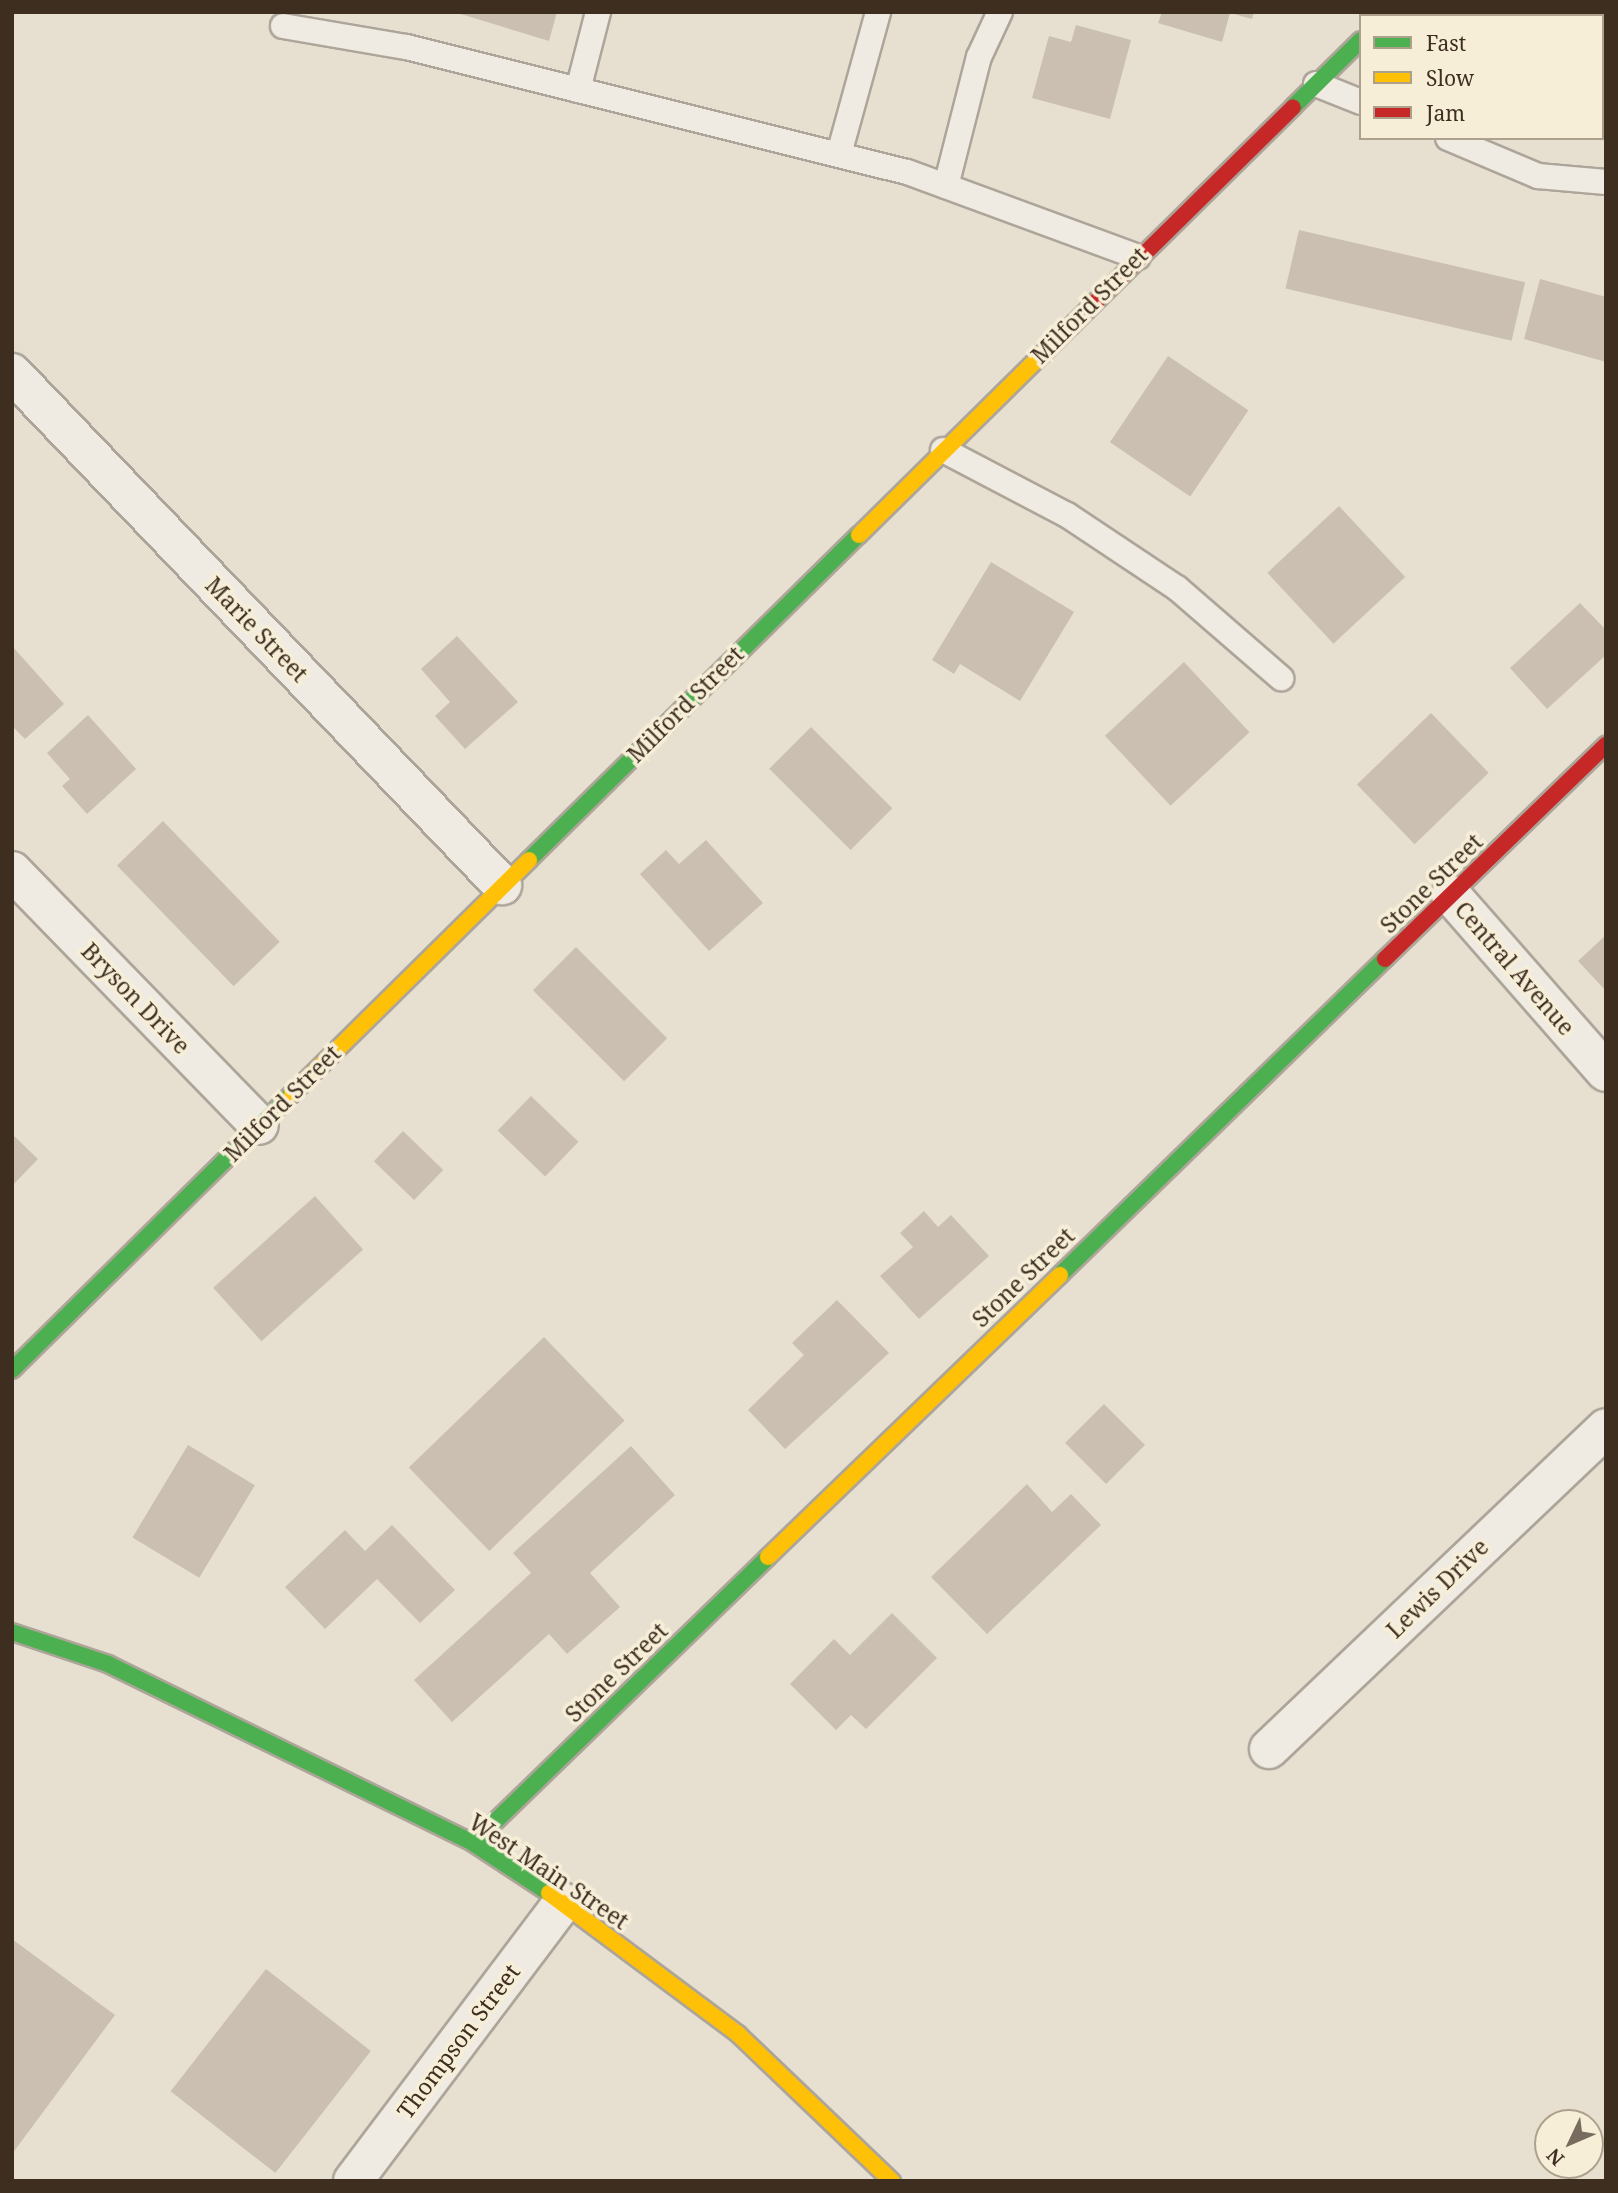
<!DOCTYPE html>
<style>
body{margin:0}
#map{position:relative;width:1618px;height:2193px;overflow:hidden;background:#e7e0d1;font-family:"Noto Serif",serif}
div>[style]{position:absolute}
.building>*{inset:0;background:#cbbfb2;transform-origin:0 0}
.roads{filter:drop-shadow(2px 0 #ada599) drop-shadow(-2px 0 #ada599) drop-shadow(0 2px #ada599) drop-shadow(0 -2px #ada599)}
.lane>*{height:24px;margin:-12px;padding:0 12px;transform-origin:12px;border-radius:12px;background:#efebe3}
.street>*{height:38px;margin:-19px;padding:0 19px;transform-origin:19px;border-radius:19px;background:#efebe3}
.fast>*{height:16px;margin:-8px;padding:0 8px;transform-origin:8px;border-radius:8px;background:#4caf50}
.slow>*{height:16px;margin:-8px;padding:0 8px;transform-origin:8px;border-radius:8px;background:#ffc107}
.jam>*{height:16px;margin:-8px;padding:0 8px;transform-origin:8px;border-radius:8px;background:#c62828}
span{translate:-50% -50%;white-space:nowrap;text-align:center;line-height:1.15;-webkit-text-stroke:7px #f7eed8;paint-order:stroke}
.street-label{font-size:23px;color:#3d2e20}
.frame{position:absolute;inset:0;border:14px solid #3d2e20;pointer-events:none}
.legend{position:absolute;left:1359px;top:14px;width:245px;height:126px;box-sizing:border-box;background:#f7eed8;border:2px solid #ada18e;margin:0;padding:9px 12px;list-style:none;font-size:21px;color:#3d2e20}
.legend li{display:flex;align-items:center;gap:14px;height:35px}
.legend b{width:35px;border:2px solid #ada18e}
.north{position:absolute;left:1534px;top:2109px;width:70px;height:70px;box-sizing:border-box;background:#f7eed8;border:2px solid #ada18e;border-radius:50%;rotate:226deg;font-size:19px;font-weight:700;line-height:28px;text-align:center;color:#3d2e20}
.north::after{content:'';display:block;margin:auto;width:24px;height:32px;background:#786c5e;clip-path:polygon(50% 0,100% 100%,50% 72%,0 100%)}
</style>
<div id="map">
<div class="building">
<div style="clip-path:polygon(454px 12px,557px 12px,549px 41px)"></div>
<div style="clip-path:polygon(1162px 12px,1254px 12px,1252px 19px,1230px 13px,1222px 42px,1158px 23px)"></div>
<div style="clip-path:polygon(1076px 25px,1131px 40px,1110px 119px,1032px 98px,1049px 36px,1071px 42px)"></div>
<div style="left:1299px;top:230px;width:232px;height:60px;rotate:13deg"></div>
<div style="clip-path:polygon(1540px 279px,1606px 297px,1606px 362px,1524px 339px)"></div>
<div style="left:1168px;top:356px;width:97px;height:104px;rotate:34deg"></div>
<div style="left:1339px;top:506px;width:97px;height:98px;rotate:47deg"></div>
<div style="clip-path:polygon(991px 562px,1074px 612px,1020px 701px,960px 664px,954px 674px,932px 660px)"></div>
<div style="clip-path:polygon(1580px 603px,1606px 630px,1606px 655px,1547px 709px,1510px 668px)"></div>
<div style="clip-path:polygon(457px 636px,518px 702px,465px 749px,435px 716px,450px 702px,421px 669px)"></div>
<div style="clip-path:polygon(12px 646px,64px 704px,25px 739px,12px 726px)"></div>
<div style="left:1184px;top:662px;width:96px;height:108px;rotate:47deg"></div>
<div style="left:1431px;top:713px;width:83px;height:103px;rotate:46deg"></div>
<div style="clip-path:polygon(88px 715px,136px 769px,87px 814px,62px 786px,70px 779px,47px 753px)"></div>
<div style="left:811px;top:727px;width:115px;height:59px;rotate:45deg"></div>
<div style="left:163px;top:821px;width:168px;height:64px;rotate:46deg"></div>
<div style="clip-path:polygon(706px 840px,763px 903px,709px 951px,640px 874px,666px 850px,679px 864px)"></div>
<div style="clip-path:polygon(1606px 935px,1606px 991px,1578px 961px)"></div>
<div style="left:576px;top:947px;width:129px;height:61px;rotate:45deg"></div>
<div style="left:531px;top:1096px;width:66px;height:48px;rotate:44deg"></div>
<div style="left:403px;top:1131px;width:56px;height:42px;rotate:44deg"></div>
<div style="clip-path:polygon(12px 1134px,38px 1159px,12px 1186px)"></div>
<div style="left:315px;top:1196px;width:72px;height:137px;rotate:48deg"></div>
<div style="clip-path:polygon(924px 1211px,938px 1227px,951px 1215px,989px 1256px,919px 1319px,880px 1276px,913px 1247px,900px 1233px)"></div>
<div style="clip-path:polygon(837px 1300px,889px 1353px,785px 1449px,748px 1410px,804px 1355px,792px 1343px)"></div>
<div style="left:544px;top:1337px;width:116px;height:188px;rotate:46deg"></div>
<div style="left:1104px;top:1404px;width:58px;height:55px;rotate:45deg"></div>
<div style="left:188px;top:1445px;width:78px;height:108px;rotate:31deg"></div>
<div style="clip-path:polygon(631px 1446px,675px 1495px,590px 1573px,620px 1607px,567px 1654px,549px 1634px,452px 1722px,414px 1680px,531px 1573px,513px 1553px)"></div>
<div style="clip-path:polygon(1027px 1484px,1052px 1512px,1071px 1494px,1101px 1525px,987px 1634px,931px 1577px)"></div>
<div style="clip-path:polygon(392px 1525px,455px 1590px,420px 1623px,377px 1579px,325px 1629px,285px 1587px,345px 1530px,365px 1551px)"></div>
<div style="clip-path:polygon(892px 1613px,937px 1658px,866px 1729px,851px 1715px,836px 1730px,790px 1684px,834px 1639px,850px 1655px)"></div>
<div style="clip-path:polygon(12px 1939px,115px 2015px,12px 2154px)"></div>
<div style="left:266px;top:1969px;width:133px;height:155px;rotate:38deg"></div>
</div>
<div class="roads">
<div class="lane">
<div style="left:1583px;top:12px;width:5px;rotate:53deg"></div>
<div style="left:283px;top:26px;width:125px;rotate:9.7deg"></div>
<div style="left:406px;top:47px;width:516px;rotate:14.01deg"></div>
<div style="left:907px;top:172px;width:246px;rotate:20.2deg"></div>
<div style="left:1602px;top:32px;width:6px;rotate:45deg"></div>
<div style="left:1316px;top:84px;width:48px;rotate:21.8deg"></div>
<div style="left:578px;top:90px;width:81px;rotate:-75.6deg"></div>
<div style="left:1448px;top:138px;width:98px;rotate:22.9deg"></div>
<div style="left:1538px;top:176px;width:68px;rotate:5deg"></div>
<div style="left:839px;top:154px;width:147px;rotate:-74.6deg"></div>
<div style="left:946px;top:186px;width:133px;rotate:-75.7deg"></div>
<div style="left:979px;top:57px;width:50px;rotate:-65deg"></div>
<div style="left:943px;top:450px;width:140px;rotate:27.7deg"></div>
<div style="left:1067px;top:515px;width:132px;rotate:33.6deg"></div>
<div style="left:1177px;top:588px;width:138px;rotate:40.9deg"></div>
</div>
<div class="street">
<div style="left:1386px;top:16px;width:6px;rotate:-45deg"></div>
<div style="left:12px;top:373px;width:709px;rotate:46.26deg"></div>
<div style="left:12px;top:871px;width:354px;rotate:45.8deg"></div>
<div style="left:1451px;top:895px;width:235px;rotate:48.8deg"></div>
<div style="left:1269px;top:1749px;width:465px;rotate:-43.6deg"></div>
<div style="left:353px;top:2181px;width:349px;rotate:-53deg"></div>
</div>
<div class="fast">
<div style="left:1293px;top:107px;width:95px;rotate:-44.6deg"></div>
<div style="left:529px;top:860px;width:463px;rotate:-44.6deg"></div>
<div style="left:1060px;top:1275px;width:453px;rotate:-44.2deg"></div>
<div style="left:12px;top:1370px;width:393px;rotate:-44.6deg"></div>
<div style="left:12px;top:1632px;width:101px;rotate:18.4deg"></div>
<div style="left:108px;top:1664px;width:407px;rotate:26.1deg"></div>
<div style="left:473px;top:1843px;width:91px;rotate:33.3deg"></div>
<div style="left:473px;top:1843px;width:411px;rotate:-44.1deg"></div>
</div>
<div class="slow">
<div style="left:859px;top:535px;width:275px;rotate:-44.6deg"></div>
<div style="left:292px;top:1094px;width:333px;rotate:-44.6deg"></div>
<div style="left:768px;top:1557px;width:406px;rotate:-44deg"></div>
<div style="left:549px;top:1893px;width:236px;rotate:36.7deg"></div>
<div style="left:738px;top:2034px;width:213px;rotate:43.7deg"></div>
</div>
<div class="jam">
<div style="left:1055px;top:342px;width:334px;rotate:-44.6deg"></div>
<div style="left:1385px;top:959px;width:308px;rotate:-44.1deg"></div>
</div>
</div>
<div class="street-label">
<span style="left:1089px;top:305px;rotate:-45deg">Milford Street</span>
<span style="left:257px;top:629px;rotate:46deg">Marie Street</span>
<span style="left:685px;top:704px;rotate:-45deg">Milford Street</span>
<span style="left:1431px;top:883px;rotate:-44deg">Stone Street</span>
<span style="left:1515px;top:968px;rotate:49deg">Central Avenue</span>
<span style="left:136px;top:998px;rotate:46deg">Bryson Drive</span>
<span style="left:282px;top:1103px;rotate:-45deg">Milford Street</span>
<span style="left:1023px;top:1277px;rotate:-44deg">Stone Street</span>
<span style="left:1437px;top:1588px;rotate:-44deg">Lewis Drive</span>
<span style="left:616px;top:1672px;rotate:-44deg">Stone Street</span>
<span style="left:549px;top:1871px;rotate:34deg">West Main Street</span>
<span style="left:458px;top:2041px;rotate:-53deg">Thompson Street</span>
</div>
<div class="frame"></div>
<ul class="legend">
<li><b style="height:9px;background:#4caf50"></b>Fast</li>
<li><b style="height:9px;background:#ffc107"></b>Slow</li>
<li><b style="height:9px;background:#c62828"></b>Jam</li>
</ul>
<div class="north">N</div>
</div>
